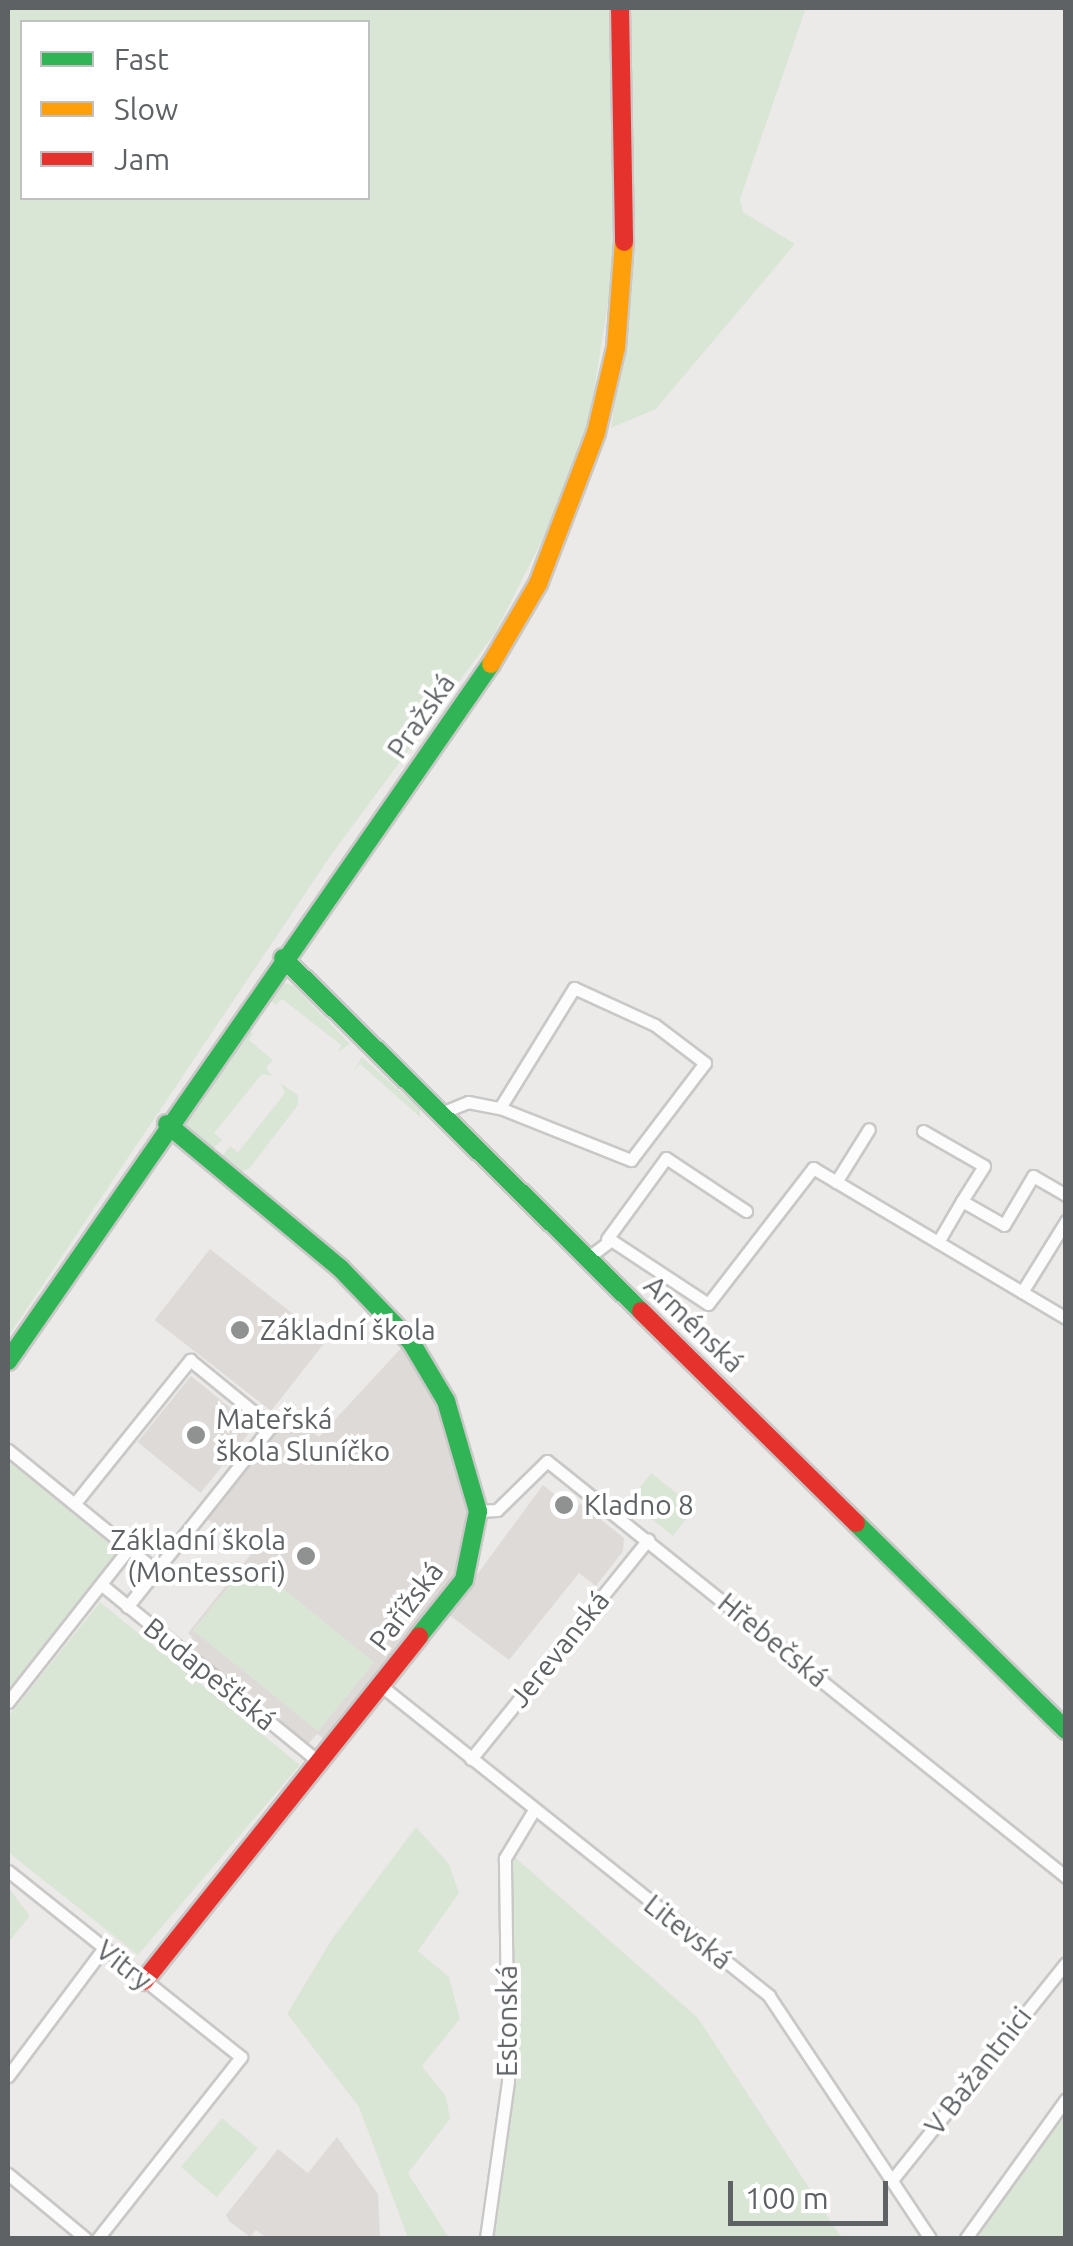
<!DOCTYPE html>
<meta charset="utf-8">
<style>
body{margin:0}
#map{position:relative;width:1073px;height:2246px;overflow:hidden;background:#eceae8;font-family:Ubuntu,sans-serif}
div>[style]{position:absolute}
.education>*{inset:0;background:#dedad8;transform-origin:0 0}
.green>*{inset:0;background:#dae6d5;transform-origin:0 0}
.roads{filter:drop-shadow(2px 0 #c9c8c7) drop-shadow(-2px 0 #c9c8c7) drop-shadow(0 2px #c9c8c7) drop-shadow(0 -2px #c9c8c7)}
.street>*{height:11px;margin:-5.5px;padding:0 5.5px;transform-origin:5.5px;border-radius:5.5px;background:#fcfcfc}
.fast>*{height:18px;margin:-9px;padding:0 9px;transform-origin:9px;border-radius:9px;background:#30b455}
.slow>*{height:18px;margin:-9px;padding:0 9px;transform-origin:9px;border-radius:9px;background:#ff9f0a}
.jam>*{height:18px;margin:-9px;padding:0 9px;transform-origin:9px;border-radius:9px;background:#e5322d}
.dots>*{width:28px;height:28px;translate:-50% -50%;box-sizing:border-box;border:5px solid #fff;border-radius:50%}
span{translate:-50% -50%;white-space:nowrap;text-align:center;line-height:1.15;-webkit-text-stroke:8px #fff;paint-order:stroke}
.street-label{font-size:28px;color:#5e6264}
.poi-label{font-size:28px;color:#5e6264}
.left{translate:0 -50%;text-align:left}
.right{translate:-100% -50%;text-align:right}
.frame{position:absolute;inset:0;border:10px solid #5e6264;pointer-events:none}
.legend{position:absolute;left:20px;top:20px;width:350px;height:180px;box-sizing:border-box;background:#fff;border:2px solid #bfc0c1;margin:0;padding:12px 18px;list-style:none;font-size:30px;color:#5e6264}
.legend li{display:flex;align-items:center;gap:20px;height:50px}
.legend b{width:50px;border:2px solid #bfc0c1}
.scale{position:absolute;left:728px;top:2181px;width:160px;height:45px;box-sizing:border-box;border:5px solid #5e6264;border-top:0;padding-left:12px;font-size:30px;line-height:35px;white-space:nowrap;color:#5e6264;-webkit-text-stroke:8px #fff;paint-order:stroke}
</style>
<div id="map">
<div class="education">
<div style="left:210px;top:1249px;width:148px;height:90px;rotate:38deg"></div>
<div style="clip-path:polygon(404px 1345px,451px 1429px,470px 1515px,463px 1563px,323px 1738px,317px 1734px,308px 1744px,187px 1646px,193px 1638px,188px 1633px,251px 1554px,205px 1517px,289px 1413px,319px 1437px)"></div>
<div style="left:191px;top:1376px;width:81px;height:85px;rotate:39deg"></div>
<div style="clip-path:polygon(543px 1485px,574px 1510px,580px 1503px,624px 1538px,623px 1551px,596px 1586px,579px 1573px,509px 1660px,448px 1614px)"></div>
<div style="clip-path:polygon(337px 2137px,378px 2194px,380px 2238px,267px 2238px,256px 2230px,250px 2237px,229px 2221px,226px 2215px,278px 2149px,308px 2173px)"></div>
</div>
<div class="green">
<div style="clip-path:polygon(evenodd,8px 8px,610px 8px,616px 253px,588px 429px,554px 517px,495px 633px,329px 858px,8px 1337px,8px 8px,22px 22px,368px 22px,368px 198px,22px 198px,22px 22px)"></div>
<div style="clip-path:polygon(630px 8px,806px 8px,740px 199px,743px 212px,795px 244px,656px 409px,611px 428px,635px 250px)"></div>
<div style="clip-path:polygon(280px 981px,294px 986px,350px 1044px,338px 1052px,341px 1045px,282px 999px,276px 1005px,269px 1000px,247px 1028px,253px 1034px,249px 1040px,273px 1060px,266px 1068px,272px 1076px,262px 1074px,214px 1133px,222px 1140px,209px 1152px,181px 1125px)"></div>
<div style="clip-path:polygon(362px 1057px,420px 1109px,420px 1117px,360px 1064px,354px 1070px)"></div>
<div style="clip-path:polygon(280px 1083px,298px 1095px,298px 1105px,249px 1169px,235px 1173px,220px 1161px,223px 1155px,230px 1146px,238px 1152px,285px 1093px)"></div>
<div style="clip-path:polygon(12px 1460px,121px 1551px,8px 1697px,8px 1462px)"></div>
<div style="left:651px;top:1473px;width:56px;height:36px;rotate:38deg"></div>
<div style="left:249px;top:1561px;width:161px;height:89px;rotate:39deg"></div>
<div style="clip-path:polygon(100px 1602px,300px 1765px,138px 1955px,8px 1852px,8px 1717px)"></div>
<div style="clip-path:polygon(416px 1827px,449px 1864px,459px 1893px,418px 1951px,449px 1977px,460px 2019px,422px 2066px,446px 2096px,450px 2119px,408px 2173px,449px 2238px,408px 2238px,359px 2107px,287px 2014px,332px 1939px)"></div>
<div style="clip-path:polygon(509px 1852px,698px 2018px,842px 2238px,489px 2238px,512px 2084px)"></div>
<div style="clip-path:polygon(8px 1887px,30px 1916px,8px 1943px)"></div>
<div style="clip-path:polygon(1065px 2114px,1065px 2238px,977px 2238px,1028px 2160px)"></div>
<div style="left:222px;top:2118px;width:47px;height:64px;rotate:40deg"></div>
</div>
<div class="roads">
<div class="street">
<div style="left:441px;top:1113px;width:29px;rotate:-22deg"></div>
<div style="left:468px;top:1102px;width:33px;rotate:11deg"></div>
<div style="left:500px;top:1108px;width:141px;rotate:21.7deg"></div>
<div style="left:631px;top:1160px;width:122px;rotate:-52.7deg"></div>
<div style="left:705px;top:1063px;width:63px;rotate:-142.8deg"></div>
<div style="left:655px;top:1025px;width:89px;rotate:-155.4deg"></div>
<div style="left:574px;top:988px;width:141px;rotate:121.7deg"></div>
<div style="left:923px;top:1131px;width:70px;rotate:29.8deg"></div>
<div style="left:984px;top:1166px;width:41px;rotate:122.2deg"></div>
<div style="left:836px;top:1182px;width:62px;rotate:-58.1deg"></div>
<div style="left:607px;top:1239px;width:100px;rotate:-53.9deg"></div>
<div style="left:666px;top:1158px;width:96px;rotate:33.5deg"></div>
<div style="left:938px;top:1242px;width:48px;rotate:-59.7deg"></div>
<div style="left:962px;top:1201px;width:48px;rotate:29.7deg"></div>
<div style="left:1004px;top:1225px;width:57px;rotate:-59.4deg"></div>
<div style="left:1033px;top:1176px;width:38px;rotate:30deg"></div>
<div style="left:586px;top:1259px;width:31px;rotate:-37deg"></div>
<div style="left:611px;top:1240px;width:116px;rotate:33.4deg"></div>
<div style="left:708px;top:1304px;width:172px;rotate:-52.3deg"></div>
<div style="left:813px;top:1168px;width:294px;rotate:30.7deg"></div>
<div style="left:1022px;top:1292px;width:84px;rotate:-58.2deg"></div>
<div style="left:8px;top:1450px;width:190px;rotate:39.2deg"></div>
<div style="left:75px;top:1503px;width:184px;rotate:-51.2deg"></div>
<div style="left:190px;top:1360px;width:104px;rotate:39.2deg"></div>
<div style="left:271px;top:1426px;width:231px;rotate:128.5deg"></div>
<div style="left:478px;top:1511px;width:19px;rotate:-3deg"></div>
<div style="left:497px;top:1510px;width:70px;rotate:-44.4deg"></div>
<div style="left:547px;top:1461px;width:665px;rotate:38.71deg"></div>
<div style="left:102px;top:1585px;width:280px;rotate:39.2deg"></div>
<div style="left:380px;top:1685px;width:498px;rotate:38.6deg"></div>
<div style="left:769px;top:1996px;width:291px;rotate:56.4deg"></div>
<div style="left:8px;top:1702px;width:196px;rotate:-51.8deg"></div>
<div style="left:471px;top:1759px;width:282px;rotate:-51.1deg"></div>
<div style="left:8px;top:1871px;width:298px;rotate:38.6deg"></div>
<div style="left:241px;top:2057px;width:231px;rotate:128.3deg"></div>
<div style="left:8px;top:2076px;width:159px;rotate:-53.2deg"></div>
<div style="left:8px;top:2174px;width:100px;rotate:39.7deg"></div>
<div style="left:892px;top:2180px;width:278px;rotate:-51.3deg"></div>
<div style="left:486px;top:2238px;width:159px;rotate:-82deg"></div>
<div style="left:508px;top:2081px;width:223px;rotate:-90.8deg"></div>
<div style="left:505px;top:1858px;width:56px;rotate:-58.9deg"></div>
<div style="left:966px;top:2238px;width:171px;rotate:-54.3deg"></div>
</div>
<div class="fast">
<div style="left:283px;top:958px;width:503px;rotate:44.6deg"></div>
<div style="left:167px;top:1124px;width:225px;rotate:39.8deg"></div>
<div style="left:340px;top:1268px;width:103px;rotate:46.2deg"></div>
<div style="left:411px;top:1342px;width:69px;rotate:59.3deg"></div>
<div style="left:446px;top:1401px;width:115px;rotate:73.8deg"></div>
<div style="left:478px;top:1511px;width:70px;rotate:101.5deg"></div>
<div style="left:464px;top:1580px;width:72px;rotate:128.8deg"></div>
<div style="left:8px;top:1361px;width:848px;rotate:-55.28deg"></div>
<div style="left:856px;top:1523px;width:295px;rotate:44.6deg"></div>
</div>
<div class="slow">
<div style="left:491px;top:664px;width:93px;rotate:-59.6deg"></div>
<div style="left:538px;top:584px;width:162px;rotate:-69deg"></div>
<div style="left:596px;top:433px;width:87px;rotate:-76.8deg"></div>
<div style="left:616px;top:348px;width:106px;rotate:-85.7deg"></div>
</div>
<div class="jam">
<div style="left:620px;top:8px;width:234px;rotate:89deg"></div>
<div style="left:641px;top:1311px;width:302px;rotate:44.6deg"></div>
<div style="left:144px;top:1981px;width:441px;rotate:-51.4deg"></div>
</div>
</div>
<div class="dots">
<div style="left:240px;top:1330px;background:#909292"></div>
<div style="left:196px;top:1435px;background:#909292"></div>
<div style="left:564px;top:1505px;background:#909292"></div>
<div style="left:306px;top:1556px;background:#909292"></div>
</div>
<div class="street-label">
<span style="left:421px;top:716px;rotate:-55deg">Pražská</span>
<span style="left:694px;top:1324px;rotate:44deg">Arménská</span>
<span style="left:406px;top:1606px;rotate:-53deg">Pařížská</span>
<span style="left:773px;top:1640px;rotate:39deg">Hřebečská</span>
<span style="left:559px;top:1649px;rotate:-51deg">Jerevanská</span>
<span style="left:210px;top:1674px;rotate:39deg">Budapešťská</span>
<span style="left:688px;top:1932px;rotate:38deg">Litevská</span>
<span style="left:124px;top:1965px;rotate:38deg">Vitry</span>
<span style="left:507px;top:2021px;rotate:-90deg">Estonská</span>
<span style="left:978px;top:2071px;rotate:-52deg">V Bažantnici</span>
</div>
<div class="poi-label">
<span class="left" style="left:260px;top:1330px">Základní škola</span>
<span class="left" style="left:216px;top:1435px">Mateřská<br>škola Sluníčko</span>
<span class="left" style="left:584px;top:1505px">Kladno 8</span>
<span class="right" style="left:286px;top:1556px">Základní škola<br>(Montessori)</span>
</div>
<div class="frame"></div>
<ul class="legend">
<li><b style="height:12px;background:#30b455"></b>Fast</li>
<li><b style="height:12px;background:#ff9f0a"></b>Slow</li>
<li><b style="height:12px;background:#e5322d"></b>Jam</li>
</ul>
<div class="scale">100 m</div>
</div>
